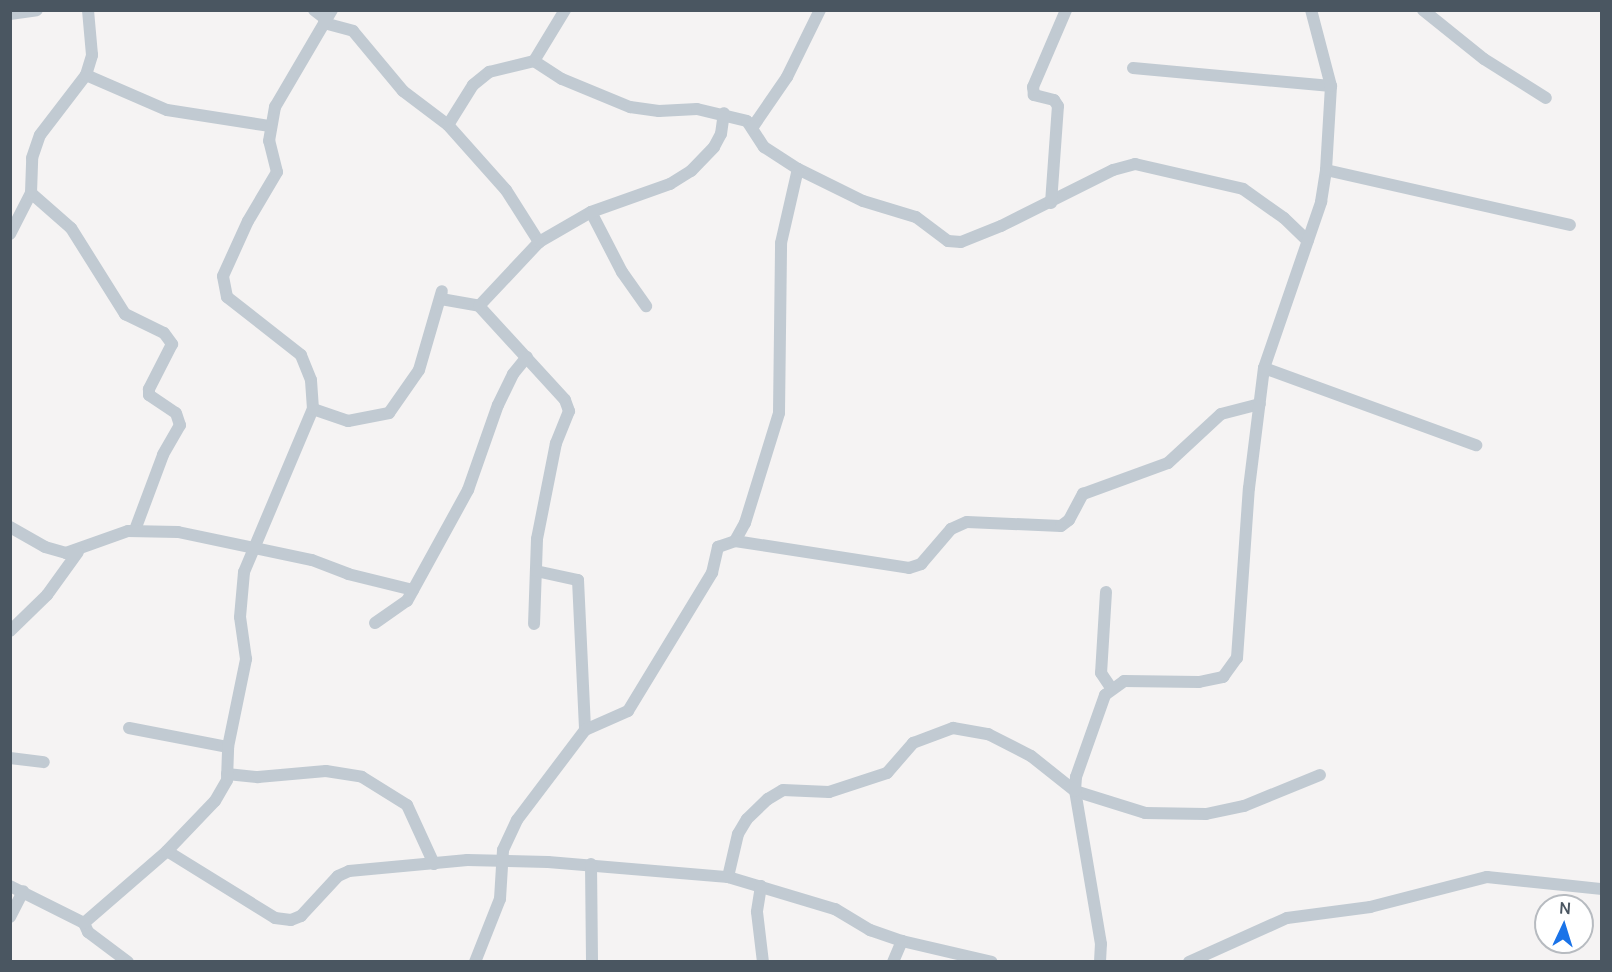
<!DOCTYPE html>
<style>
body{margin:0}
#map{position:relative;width:1612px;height:972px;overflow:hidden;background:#f5f3f3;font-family:Manrope,sans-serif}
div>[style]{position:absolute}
.minor>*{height:12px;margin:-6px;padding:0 6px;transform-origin:6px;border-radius:6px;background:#c1cad2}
span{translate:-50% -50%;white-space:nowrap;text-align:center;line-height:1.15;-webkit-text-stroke:4.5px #fff;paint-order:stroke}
.frame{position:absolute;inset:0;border:12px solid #4a5661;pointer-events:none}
.north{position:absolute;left:1534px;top:894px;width:60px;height:60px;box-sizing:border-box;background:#fff;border:2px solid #b7bbc0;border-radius:50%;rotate:4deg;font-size:16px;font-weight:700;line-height:24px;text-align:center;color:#4a5661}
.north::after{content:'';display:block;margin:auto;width:21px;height:27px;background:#1a73e8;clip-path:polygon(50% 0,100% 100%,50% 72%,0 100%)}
</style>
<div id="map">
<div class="minor">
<div style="left:314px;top:10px;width:16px;rotate:38deg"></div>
<div style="left:1423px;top:10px;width:78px;rotate:38.8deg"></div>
<div style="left:1484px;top:59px;width:73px;rotate:32.2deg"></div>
<div style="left:10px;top:14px;width:27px;rotate:-8deg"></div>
<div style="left:324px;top:23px;width:30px;rotate:15deg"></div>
<div style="left:353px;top:31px;width:78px;rotate:50.2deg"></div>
<div style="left:403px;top:91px;width:56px;rotate:37.1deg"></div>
<div style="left:448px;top:125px;width:87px;rotate:48.3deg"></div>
<div style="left:506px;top:190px;width:62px;rotate:57.6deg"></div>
<div style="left:534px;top:61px;width:60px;rotate:-58.7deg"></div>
<div style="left:1133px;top:68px;width:199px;rotate:5.2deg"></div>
<div style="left:86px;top:75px;width:88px;rotate:23.4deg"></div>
<div style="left:167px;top:110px;width:103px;rotate:8.9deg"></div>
<div style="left:448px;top:125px;width:47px;rotate:-58deg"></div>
<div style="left:473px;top:85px;width:21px;rotate:-39deg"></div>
<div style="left:489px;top:72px;width:46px;rotate:-13.7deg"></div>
<div style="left:534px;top:61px;width:33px;rotate:33deg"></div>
<div style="left:562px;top:79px;width:74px;rotate:22.4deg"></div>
<div style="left:630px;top:107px;width:29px;rotate:8deg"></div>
<div style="left:659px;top:111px;width:38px;rotate:-3deg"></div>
<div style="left:697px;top:109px;width:51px;rotate:13.5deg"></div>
<div style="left:747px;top:121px;width:31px;rotate:57deg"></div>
<div style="left:764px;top:147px;width:40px;rotate:32.9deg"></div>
<div style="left:798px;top:169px;width:72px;rotate:26.2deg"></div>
<div style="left:863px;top:201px;width:55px;rotate:16.8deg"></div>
<div style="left:916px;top:217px;width:40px;rotate:37deg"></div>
<div style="left:948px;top:241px;width:13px;rotate:4deg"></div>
<div style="left:961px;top:242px;width:43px;rotate:-21.8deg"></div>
<div style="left:1001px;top:226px;width:125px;rotate:-26.6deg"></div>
<div style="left:1113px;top:170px;width:23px;rotate:-15deg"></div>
<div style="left:1135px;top:164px;width:111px;rotate:13deg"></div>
<div style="left:1243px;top:189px;width:50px;rotate:35.3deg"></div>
<div style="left:1284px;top:218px;width:33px;rotate:44deg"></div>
<div style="left:752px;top:128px;width:62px;rotate:-55.5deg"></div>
<div style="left:787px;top:77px;width:75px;rotate:-63.8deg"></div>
<div style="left:1326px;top:170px;width:250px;rotate:12.7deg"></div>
<div style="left:31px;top:193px;width:53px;rotate:41.2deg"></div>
<div style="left:71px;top:228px;width:102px;rotate:57.9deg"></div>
<div style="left:125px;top:314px;width:43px;rotate:26deg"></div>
<div style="left:164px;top:333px;width:14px;rotate:54deg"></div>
<div style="left:172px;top:344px;width:51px;rotate:117.1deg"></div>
<div style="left:149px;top:389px;width:6px;rotate:90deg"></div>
<div style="left:149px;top:395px;width:32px;rotate:34deg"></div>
<div style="left:176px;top:413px;width:13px;rotate:72deg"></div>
<div style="left:180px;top:425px;width:34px;rotate:120deg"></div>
<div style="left:163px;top:455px;width:80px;rotate:110.5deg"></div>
<div style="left:1051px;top:203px;width:97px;rotate:-85.9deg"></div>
<div style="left:1058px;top:106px;width:7px;rotate:-124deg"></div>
<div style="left:1054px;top:100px;width:21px;rotate:-166deg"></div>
<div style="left:1034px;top:95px;width:8px;rotate:-97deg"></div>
<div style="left:1033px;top:87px;width:84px;rotate:-66.8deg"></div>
<div style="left:591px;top:212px;width:68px;rotate:62.7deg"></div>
<div style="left:622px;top:272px;width:42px;rotate:54.8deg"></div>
<div style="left:10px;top:234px;width:46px;rotate:-62.9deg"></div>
<div style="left:31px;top:193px;width:35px;rotate:-88deg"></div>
<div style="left:32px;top:158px;width:24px;rotate:-71deg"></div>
<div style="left:40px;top:135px;width:76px;rotate:-52.5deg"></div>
<div style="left:86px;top:75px;width:21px;rotate:-73deg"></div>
<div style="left:92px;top:55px;width:45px;rotate:-95.1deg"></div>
<div style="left:441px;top:299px;width:39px;rotate:10deg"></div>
<div style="left:479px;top:306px;width:127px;rotate:47.5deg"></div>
<div style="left:565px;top:400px;width:12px;rotate:70deg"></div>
<div style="left:569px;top:411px;width:35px;rotate:112deg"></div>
<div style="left:556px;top:443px;width:98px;rotate:101.2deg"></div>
<div style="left:537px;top:539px;width:85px;rotate:92deg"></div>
<div style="left:479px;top:306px;width:88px;rotate:-46.8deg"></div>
<div style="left:539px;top:242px;width:60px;rotate:-30deg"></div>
<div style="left:591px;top:212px;width:84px;rotate:-19.5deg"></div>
<div style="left:670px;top:184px;width:25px;rotate:-32deg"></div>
<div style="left:691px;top:171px;width:33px;rotate:-46deg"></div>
<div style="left:714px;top:147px;width:15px;rotate:-62deg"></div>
<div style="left:721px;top:134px;width:21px;rotate:-82deg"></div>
<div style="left:1264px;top:368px;width:226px;rotate:20deg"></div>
<div style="left:313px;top:409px;width:37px;rotate:19deg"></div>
<div style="left:348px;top:421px;width:42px;rotate:-11deg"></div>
<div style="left:389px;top:413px;width:52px;rotate:-55.1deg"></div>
<div style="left:419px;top:370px;width:82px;rotate:-73.8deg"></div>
<div style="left:10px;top:527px;width:40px;rotate:29.7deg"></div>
<div style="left:45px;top:547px;width:22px;rotate:16deg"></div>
<div style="left:66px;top:553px;width:66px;rotate:-19.5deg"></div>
<div style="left:128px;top:531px;width:50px;rotate:1.1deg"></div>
<div style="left:178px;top:532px;width:137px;rotate:11.8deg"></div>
<div style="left:312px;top:560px;width:39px;rotate:21deg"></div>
<div style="left:348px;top:574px;width:67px;rotate:13.8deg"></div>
<div style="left:735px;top:541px;width:21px;rotate:-61deg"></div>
<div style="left:745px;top:523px;width:115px;rotate:-72.8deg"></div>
<div style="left:779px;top:413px;width:170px;rotate:-89.3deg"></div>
<div style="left:781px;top:243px;width:76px;rotate:-77.1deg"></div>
<div style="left:536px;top:571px;width:43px;rotate:12.1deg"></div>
<div style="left:578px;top:580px;width:150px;rotate:87.3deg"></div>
<div style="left:1106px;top:592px;width:81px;rotate:93.5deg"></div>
<div style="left:1101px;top:673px;width:18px;rotate:56deg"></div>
<div style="left:375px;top:623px;width:39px;rotate:-35deg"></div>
<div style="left:407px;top:601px;width:127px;rotate:-61.2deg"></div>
<div style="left:468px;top:490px;width:90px;rotate:-70.6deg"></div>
<div style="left:498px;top:405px;width:34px;rotate:-64deg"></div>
<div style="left:513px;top:374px;width:22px;rotate:-51deg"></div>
<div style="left:10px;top:631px;width:52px;rotate:-44.2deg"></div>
<div style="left:47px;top:595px;width:53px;rotate:-54.2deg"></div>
<div style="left:129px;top:728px;width:101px;rotate:10.9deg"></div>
<div style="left:10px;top:758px;width:34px;rotate:7deg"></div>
<div style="left:227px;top:774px;width:31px;rotate:6deg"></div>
<div style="left:258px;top:777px;width:68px;rotate:-5deg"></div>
<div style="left:326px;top:771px;width:36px;rotate:9deg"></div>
<div style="left:362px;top:777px;width:53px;rotate:31.9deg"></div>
<div style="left:407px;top:805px;width:65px;rotate:65.4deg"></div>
<div style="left:167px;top:851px;width:127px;rotate:31.8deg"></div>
<div style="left:275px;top:918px;width:16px;rotate:7deg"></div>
<div style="left:291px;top:920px;width:11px;rotate:-22deg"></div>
<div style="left:301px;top:916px;width:54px;rotate:-47.2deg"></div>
<div style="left:338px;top:876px;width:12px;rotate:-24deg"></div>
<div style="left:349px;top:871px;width:119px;rotate:-5.3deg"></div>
<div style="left:467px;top:860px;width:81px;rotate:1.4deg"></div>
<div style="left:548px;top:862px;width:181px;rotate:4.8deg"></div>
<div style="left:728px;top:877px;width:112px;rotate:16.7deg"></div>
<div style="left:835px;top:909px;width:41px;rotate:31deg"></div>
<div style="left:870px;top:930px;width:34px;rotate:19deg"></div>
<div style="left:902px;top:941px;width:92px;rotate:13.1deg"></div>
<div style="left:591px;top:864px;width:98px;rotate:89.4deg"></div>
<div style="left:728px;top:877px;width:44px;rotate:-76.9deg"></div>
<div style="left:738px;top:834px;width:17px;rotate:-59deg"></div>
<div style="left:747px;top:819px;width:29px;rotate:-44deg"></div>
<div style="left:768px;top:799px;width:17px;rotate:-31deg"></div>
<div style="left:783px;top:790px;width:46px;rotate:2.5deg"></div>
<div style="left:829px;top:792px;width:61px;rotate:-18.1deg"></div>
<div style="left:887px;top:773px;width:40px;rotate:-49deg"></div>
<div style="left:913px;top:743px;width:43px;rotate:-20.6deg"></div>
<div style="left:953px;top:728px;width:36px;rotate:10deg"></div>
<div style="left:988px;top:734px;width:48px;rotate:27.1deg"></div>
<div style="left:1031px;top:756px;width:56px;rotate:38.5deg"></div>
<div style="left:1075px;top:791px;width:73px;rotate:17.4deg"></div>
<div style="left:1145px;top:813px;width:61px;rotate:0.9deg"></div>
<div style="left:1206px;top:814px;width:39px;rotate:-12deg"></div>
<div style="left:1244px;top:806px;width:82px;rotate:-22.2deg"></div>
<div style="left:10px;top:886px;width:83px;rotate:26.6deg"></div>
<div style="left:84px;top:923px;width:10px;rotate:66deg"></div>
<div style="left:88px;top:932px;width:50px;rotate:36.9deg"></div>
<div style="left:761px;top:886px;width:26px;rotate:99deg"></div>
<div style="left:757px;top:912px;width:50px;rotate:83.2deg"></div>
<div style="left:10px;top:917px;width:29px;rotate:-63deg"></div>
<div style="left:84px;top:923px;width:110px;rotate:-40.9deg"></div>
<div style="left:167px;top:851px;width:69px;rotate:-46.2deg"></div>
<div style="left:215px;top:801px;width:24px;rotate:-60deg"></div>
<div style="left:227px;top:780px;width:33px;rotate:-88deg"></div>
<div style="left:228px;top:747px;width:90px;rotate:-78.4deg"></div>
<div style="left:246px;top:659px;width:42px;rotate:-98.1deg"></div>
<div style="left:240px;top:617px;width:45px;rotate:-84.9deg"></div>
<div style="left:244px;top:572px;width:177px;rotate:-67.1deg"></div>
<div style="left:313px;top:409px;width:29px;rotate:-94deg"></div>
<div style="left:311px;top:380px;width:27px;rotate:-112deg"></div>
<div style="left:301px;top:355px;width:94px;rotate:-141.9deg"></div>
<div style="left:227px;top:297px;width:21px;rotate:-101deg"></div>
<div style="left:223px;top:276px;width:60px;rotate:-65.6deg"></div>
<div style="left:248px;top:221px;width:57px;rotate:-59.4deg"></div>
<div style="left:277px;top:172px;width:32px;rotate:-104deg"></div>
<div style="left:269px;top:141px;width:35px;rotate:-80deg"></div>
<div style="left:275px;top:107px;width:113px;rotate:-59.6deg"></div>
<div style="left:475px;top:962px;width:68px;rotate:-68.4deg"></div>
<div style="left:500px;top:899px;width:49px;rotate:-86.5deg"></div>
<div style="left:503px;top:850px;width:33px;rotate:-65deg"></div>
<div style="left:517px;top:820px;width:113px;rotate:-52.9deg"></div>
<div style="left:585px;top:730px;width:47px;rotate:-23.8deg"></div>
<div style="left:628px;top:711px;width:162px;rotate:-58.7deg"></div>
<div style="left:712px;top:573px;width:27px;rotate:-77deg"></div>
<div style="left:718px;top:547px;width:18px;rotate:-19deg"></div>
<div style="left:735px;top:541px;width:176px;rotate:8.8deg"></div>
<div style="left:909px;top:568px;width:13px;rotate:-18deg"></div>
<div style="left:921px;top:564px;width:46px;rotate:-49.4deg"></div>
<div style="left:951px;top:529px;width:17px;rotate:-24deg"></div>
<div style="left:967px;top:522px;width:94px;rotate:2.4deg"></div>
<div style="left:1061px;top:526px;width:10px;rotate:-37deg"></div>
<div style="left:1069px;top:520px;width:30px;rotate:-62deg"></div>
<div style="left:1083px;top:494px;width:90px;rotate:-20deg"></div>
<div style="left:1168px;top:463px;width:72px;rotate:-42.8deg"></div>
<div style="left:1221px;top:414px;width:40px;rotate:-14.4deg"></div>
<div style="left:893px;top:962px;width:23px;rotate:-67deg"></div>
<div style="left:1100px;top:962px;width:18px;rotate:-87deg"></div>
<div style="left:1101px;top:944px;width:155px;rotate:-99.6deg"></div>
<div style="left:1075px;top:791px;width:14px;rotate:-86deg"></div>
<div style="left:1076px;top:777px;width:87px;rotate:-70.5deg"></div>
<div style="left:1105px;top:695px;width:24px;rotate:-36deg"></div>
<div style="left:1124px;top:681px;width:75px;rotate:0.8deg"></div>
<div style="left:1199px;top:682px;width:25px;rotate:-12deg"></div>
<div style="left:1223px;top:677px;width:24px;rotate:-54deg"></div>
<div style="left:1237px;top:658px;width:170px;rotate:-86deg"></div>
<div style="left:1249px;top:488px;width:121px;rotate:-82.9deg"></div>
<div style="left:1264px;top:368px;width:176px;rotate:-71deg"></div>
<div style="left:1321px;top:202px;width:32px;rotate:-81deg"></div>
<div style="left:1326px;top:170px;width:84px;rotate:-86.6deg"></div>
<div style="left:1331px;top:86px;width:79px;rotate:-104.7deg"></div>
<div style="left:1189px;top:962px;width:107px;rotate:-24.2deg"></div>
<div style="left:1287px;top:918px;width:84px;rotate:-7.5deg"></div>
<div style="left:1370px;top:907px;width:121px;rotate:-14.4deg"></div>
<div style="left:1487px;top:877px;width:116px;rotate:6deg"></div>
</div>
<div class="frame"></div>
<div class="north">N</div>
</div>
